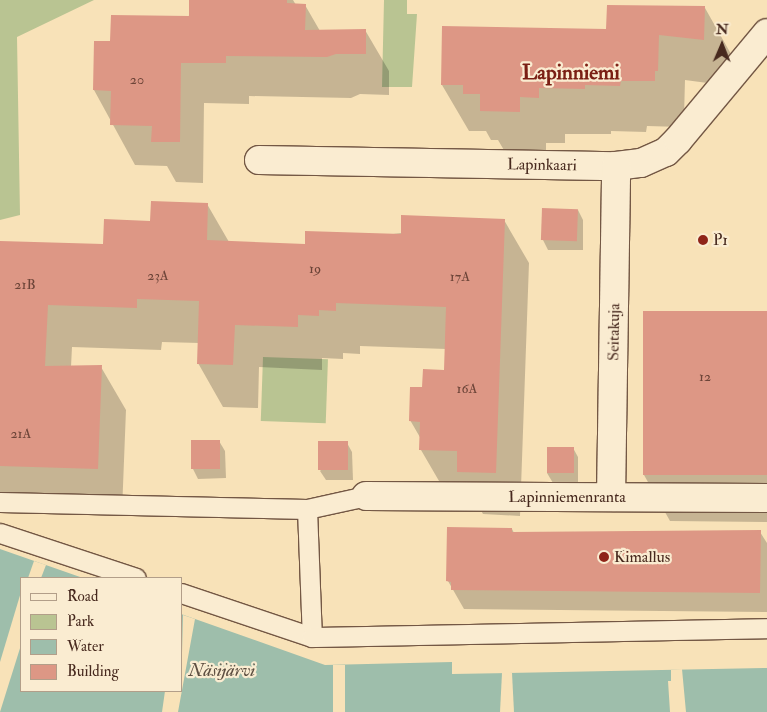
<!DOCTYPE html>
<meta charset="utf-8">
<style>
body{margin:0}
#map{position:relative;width:767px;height:712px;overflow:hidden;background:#f8e2b8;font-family:"IM FELL Double Pica",serif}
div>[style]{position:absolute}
.green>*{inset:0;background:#b9c492;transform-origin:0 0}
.water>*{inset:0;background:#9ebeab}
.pier>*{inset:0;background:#f8e2b8;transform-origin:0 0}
.shadow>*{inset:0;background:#0003}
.building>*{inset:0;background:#dd9785;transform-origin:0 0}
.roads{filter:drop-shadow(1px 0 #735744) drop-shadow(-1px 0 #735744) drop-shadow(0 1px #735744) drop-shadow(0 -1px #735744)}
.lane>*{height:19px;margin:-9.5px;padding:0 9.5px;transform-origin:9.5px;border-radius:9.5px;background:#faecd1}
.street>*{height:28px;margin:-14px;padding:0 14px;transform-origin:14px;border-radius:14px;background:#faecd1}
.dots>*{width:14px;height:14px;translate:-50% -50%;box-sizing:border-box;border:2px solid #faecd1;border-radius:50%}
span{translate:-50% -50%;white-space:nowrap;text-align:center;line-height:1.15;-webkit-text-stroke:4.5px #faecd1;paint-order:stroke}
.number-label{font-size:14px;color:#6c4438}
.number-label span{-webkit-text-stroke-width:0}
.street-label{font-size:16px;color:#47291e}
.poi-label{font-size:16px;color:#47291e}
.left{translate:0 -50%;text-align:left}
.water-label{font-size:18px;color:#5d4e41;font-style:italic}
.district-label{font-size:21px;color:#7a1f14;font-weight:700}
.legend{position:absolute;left:20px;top:577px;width:162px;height:115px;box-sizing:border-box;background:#faecd1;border:1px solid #b29e89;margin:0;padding:6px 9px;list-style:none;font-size:15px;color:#47291e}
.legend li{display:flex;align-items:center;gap:10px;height:25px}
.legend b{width:25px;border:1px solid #b29e89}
.north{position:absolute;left:697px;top:20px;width:50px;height:50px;-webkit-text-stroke:4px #faecd1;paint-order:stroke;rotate:1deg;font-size:14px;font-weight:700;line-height:20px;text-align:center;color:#47291e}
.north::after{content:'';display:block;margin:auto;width:18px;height:22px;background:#47291e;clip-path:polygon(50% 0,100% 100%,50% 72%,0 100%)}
</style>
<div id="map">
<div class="green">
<div style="clip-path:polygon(0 0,94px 0,17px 37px,20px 215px,0 220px)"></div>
<div style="clip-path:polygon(384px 0,407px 0,407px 14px,417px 14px,412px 87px,382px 87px)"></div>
<div style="left:263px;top:357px;width:65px;height:64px;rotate:2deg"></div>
</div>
<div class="water">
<div style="clip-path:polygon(0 549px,83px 578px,21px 578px,21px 691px,181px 691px,181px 614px,325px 665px,452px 662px,452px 674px,767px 668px,767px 712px,0 712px)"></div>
</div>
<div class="pier">
<div style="clip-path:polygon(34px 561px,46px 565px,41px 578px,28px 578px)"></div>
<div style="clip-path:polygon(21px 592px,21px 645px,0 712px,0 662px)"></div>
<div style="clip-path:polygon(183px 615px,195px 619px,178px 712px,162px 712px,165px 691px,181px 691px)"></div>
<div style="left:333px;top:665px;width:12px;height:47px"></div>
<div style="clip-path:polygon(682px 669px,686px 712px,670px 712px,668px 681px,671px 681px,671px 670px)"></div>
<div style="clip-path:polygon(502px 673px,512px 673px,514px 712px,500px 712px)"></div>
</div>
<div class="shadow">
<div style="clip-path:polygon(235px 0,293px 0,296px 5px,305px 5px,320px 31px,365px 30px,389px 71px,389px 95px,360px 94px,351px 98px,249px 96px,249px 104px,204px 103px,203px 183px,176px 182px,167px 166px,135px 165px,94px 90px,112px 42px)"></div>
<div style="clip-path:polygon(705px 8px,731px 54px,730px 86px,685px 80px,684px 117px,681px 127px,647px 126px,646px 132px,611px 131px,611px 134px,565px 134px,565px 143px,546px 143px,546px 158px,508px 157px,498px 140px,491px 140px,486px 131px,469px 131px,442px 85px,607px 30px)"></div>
<div style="clip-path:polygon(207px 204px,229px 242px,306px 245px,504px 220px,529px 263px,520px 516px,483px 514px,471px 493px,446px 493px,421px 450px,421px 439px,410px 420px,423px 389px,445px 371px,446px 349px,360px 346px,360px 354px,343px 353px,343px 359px,322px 358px,322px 370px,259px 367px,258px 408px,223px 407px,198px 363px,199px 343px,162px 342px,161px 350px,72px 347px,71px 367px,101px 367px,126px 410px,122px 512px,0 503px,0 242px,104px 245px,152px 222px)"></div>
<div style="clip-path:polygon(578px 210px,583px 220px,583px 250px,548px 250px,543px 240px)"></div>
<div style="clip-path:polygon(644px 312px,767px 312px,767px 522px,670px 521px,644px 475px)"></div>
<div style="clip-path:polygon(219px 441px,225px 451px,226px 478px,198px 479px,193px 469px)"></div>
<div style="clip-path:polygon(347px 443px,352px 452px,353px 480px,326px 480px,320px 471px)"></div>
<div style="clip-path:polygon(573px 448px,578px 457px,578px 483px,553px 483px,547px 473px)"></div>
<div style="clip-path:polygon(512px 529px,514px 533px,760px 532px,767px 543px,767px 612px,464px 609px,448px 581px)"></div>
</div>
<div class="building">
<div style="clip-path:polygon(189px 0,287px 0,287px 3px,306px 4px,305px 30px,366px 29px,366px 54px,336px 54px,327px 57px,226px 56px,226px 63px,181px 63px,180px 142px,151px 142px,152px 126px,110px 125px,111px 91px,93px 90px,94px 41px,110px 41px,111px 15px,189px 16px)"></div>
<div style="clip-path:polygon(607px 5px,705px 6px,704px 40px,659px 35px,658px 71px,655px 71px,655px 81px,621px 81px,620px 86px,585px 85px,585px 89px,539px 88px,539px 98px,520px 97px,520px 112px,480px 111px,480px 94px,463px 94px,463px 85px,441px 85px,442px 26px,606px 29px)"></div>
<div style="clip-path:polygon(151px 201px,208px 203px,207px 240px,305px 244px,305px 231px,401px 234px,401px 215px,505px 219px,496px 473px,457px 472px,457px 451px,419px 450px,420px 422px,409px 421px,410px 387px,422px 387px,423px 369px,444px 370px,446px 307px,336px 303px,336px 311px,319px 310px,319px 316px,298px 315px,298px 327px,235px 325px,233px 365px,197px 364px,199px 301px,137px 299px,137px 308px,48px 305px,45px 366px,102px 365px,98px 469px,0 466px,0 241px,103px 244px,104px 219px,150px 221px)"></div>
<div style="left:542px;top:208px;width:36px;height:32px;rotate:2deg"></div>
<div style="left:643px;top:311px;width:124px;height:164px"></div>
<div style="left:191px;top:440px;width:29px;height:29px"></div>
<div style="left:348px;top:441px;width:29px;height:30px;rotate:90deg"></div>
<div style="left:547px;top:447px;width:27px;height:26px"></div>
<div style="clip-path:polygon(447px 527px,512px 528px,512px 532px,761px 530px,760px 593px,451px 590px,451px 582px,446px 581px)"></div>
</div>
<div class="roads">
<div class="lane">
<div style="left:0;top:502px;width:307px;rotate:1.3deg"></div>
<div style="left:307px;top:509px;width:60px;rotate:-12.4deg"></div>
<div style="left:307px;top:509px;width:128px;rotate:87.8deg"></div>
<div style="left:0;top:533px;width:143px;rotate:18.3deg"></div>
<div style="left:181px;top:593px;width:138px;rotate:18.6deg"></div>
<div style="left:312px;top:637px;width:455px;rotate:-1.1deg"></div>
</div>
<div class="street">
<div style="left:259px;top:160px;width:357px;rotate:1deg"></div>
<div style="left:616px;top:166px;width:25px;rotate:-7deg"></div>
<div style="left:641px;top:163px;width:27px;rotate:-24deg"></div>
<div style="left:666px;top:152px;width:17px;rotate:-45deg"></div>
<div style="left:678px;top:140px;width:139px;rotate:-50.2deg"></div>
<div style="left:366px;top:496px;width:401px;rotate:0.3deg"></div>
<div style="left:611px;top:497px;width:331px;rotate:-89.1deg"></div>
</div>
</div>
<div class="dots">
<div style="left:703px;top:240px;background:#8f2418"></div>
<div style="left:604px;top:557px;background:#8f2418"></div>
</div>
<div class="number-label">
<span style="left:137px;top:80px">20</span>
<span style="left:315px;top:269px">19</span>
<span style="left:158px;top:276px">23A</span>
<span style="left:460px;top:277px">17A</span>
<span style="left:25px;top:285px">21B</span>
<span style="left:705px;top:377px">12</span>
<span style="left:467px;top:389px">16A</span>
<span style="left:21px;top:434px">21A</span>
</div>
<div class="street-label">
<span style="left:542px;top:165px;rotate:1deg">Lapinkaari</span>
<span style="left:614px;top:332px;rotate:-89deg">Seitakuja</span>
<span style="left:567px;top:497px">Lapinniemenranta</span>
</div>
<div class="poi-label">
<span class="left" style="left:713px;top:240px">P1</span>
<span class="left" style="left:614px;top:557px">Kimallus</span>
</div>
<div class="water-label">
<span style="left:222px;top:671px">Näsijärvi</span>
</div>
<div class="district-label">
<span style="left:571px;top:73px">Lapinniemi</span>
</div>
<ul class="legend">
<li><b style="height:6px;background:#faecd1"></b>Road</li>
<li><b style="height:14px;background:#b9c492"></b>Park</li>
<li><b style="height:14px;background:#9ebeab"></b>Water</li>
<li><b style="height:14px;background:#dd9785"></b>Building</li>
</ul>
<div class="north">N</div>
</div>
